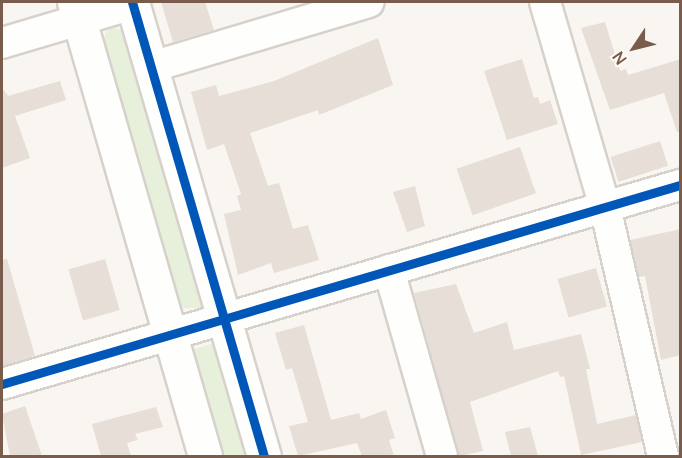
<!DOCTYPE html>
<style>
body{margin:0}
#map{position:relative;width:682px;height:458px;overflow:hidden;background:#f9f5f0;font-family:Manrope,sans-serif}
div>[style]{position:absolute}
.green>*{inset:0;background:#e7f0db;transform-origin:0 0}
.building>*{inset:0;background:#e6ded7;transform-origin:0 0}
.roads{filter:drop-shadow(2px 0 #d7d1cb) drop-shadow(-2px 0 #d7d1cb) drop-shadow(0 2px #d7d1cb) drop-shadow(0 -2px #d7d1cb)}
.street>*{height:30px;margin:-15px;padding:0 15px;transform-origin:15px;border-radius:15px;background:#fefefd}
.secondary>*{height:33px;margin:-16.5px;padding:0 16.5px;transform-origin:16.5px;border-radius:16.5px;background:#fefefd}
.cycleway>*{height:9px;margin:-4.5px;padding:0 4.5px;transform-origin:4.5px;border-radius:4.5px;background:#0057b8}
span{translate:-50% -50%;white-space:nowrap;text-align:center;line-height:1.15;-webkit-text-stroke:6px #fffaf3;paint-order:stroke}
.frame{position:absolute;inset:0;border:3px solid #7a5c4d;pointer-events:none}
.north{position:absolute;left:604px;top:18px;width:60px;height:60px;-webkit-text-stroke:4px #fffaf3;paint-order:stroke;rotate:235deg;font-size:16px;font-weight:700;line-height:24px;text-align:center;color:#7a5c4d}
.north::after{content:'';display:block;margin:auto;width:21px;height:27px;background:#7a5c4d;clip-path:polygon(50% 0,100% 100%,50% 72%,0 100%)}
</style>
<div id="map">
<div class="green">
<div style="clip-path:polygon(113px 27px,126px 32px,206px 302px,201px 308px,184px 308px,176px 302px,101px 44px,107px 31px)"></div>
<div style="left:219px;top:342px;width:119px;height:29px;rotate:74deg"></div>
</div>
<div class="building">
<div style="clip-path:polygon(161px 2px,205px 2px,214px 30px,173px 42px)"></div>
<div style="clip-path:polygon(605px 22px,620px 71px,626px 69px,628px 75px,681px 59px,681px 132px,677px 132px,664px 93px,610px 110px,581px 28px)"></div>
<div style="clip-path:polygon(378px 38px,393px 85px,319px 115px,318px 110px,250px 133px,268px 186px,279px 183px,293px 229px,308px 225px,319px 260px,274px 273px,271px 263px,238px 275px,224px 214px,241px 210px,237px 196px,241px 194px,224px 144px,207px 150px,191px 92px,216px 85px,219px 96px,274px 81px)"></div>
<div style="clip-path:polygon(522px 59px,534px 98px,538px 97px,540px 104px,550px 100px,558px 124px,507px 140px,484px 71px)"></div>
<div style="clip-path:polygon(60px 81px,66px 100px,15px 116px,30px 158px,2px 168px,2px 88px,8px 96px)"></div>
<div style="left:660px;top:141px;width:26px;height:52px;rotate:72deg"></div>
<div style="left:520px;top:147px;width:49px;height:67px;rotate:71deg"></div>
<div style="clip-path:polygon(415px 186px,425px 226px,407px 232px,393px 192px)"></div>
<div style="clip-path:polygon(681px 229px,681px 355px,661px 360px,645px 276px,639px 277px,630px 240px)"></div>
<div style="clip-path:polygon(7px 259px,35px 356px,2px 366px,2px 260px)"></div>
<div style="left:105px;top:259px;width:53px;height:38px;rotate:74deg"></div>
<div style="left:596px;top:268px;width:40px;height:40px;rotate:74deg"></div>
<div style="clip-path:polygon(456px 284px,474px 333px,507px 322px,514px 350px,581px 334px,590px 369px,586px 369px,597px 424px,636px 415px,642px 442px,581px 455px,564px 376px,560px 377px,558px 371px,470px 402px,483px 451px,459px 456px,414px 293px)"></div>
<div style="clip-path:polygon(304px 325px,331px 420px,359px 413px,361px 419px,386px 410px,395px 438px,389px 440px,394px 456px,362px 456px,357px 443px,298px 456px,289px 426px,308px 422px,292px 368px,286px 370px,275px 333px)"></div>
<div style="clip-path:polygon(25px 406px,42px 456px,10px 456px,2px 414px)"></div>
<div style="clip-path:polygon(156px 407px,163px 427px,135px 434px,138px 440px,127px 443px,131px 456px,101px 456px,92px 424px)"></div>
<div style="clip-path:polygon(530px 427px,538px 456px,511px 456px,505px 432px)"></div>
</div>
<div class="roads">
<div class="street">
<div style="left:545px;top:2px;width:214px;rotate:73.7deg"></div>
<div style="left:605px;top:207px;width:256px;rotate:76.9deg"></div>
<div style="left:2px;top:43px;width:137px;rotate:-16.6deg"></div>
<div style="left:151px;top:67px;width:227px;rotate:-16.6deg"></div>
<div style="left:389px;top:270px;width:193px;rotate:74.1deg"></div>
<div style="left:2px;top:384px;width:707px;rotate:-16.36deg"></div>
</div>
<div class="secondary">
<div style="left:74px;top:2px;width:473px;rotate:73.9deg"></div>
<div style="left:132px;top:2px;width:473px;rotate:73.8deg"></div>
</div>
</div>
<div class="cycleway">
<div style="left:132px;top:2px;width:473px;rotate:73.8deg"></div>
<div style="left:2px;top:384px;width:707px;rotate:-16.36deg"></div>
</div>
<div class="frame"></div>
<div class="north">N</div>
</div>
